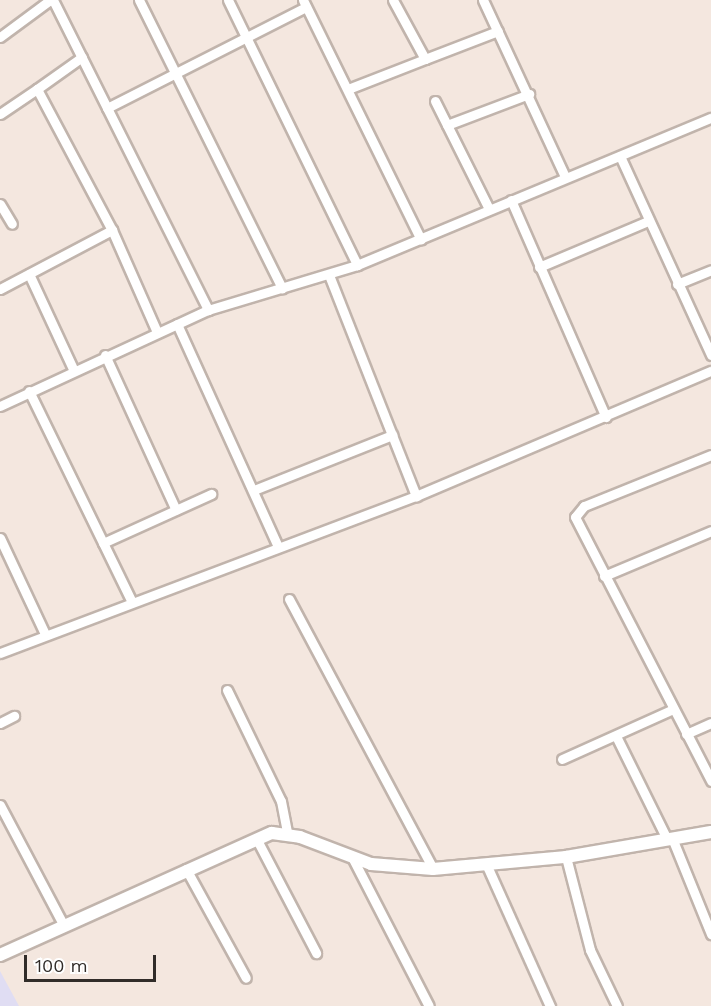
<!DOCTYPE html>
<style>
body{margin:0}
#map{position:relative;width:711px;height:1006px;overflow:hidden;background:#f4e7df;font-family:"Work Sans",sans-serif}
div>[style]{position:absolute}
.industrial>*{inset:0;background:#e0ddf3}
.roads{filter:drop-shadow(2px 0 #c1b4ac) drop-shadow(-2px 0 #c1b4ac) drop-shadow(0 2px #c1b4ac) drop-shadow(0 -2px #c1b4ac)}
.minor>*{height:9px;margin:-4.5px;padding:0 4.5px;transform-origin:4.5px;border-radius:4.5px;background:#fff}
.tertiary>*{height:12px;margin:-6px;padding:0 6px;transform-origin:6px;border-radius:6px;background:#fff}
span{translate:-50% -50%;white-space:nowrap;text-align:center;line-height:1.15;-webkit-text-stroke:4.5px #fff;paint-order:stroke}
.scale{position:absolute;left:24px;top:955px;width:132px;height:27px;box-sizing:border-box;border:3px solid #312c29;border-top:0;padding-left:8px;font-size:18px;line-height:21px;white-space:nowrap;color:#312c29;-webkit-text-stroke:4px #fff;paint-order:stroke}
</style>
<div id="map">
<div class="industrial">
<div style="clip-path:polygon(0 971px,19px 1006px,0 1006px)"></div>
</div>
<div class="roads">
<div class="minor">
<div style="left:53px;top:0;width:347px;rotate:63.4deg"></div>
<div style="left:139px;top:0;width:322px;rotate:63.6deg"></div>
<div style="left:228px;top:0;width:295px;rotate:64deg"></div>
<div style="left:303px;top:0;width:267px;rotate:63.8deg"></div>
<div style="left:483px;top:0;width:195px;rotate:65.1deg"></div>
<div style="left:0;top:37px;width:62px;rotate:-36.5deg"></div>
<div style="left:425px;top:59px;width:78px;rotate:-21deg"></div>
<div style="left:37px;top:89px;width:55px;rotate:-35.4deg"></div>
<div style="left:348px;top:89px;width:83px;rotate:-21.3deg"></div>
<div style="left:425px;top:59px;width:67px;rotate:-118.5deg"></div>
<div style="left:435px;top:101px;width:121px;rotate:63.4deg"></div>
<div style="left:107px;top:108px;width:223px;rotate:-26.9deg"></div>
<div style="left:0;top:114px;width:45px;rotate:-34deg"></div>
<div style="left:37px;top:89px;width:160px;rotate:62deg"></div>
<div style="left:112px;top:230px;width:111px;rotate:66.2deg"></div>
<div style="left:447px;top:125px;width:88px;rotate:-20.7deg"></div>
<div style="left:620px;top:156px;width:219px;rotate:65.4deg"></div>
<div style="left:511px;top:200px;width:237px;rotate:66.4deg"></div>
<div style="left:0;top:204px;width:23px;rotate:59deg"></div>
<div style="left:539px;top:267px;width:118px;rotate:-22.9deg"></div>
<div style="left:29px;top:274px;width:105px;rotate:65.1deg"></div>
<div style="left:329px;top:275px;width:238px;rotate:68.5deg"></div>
<div style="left:677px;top:284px;width:37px;rotate:-22deg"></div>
<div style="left:0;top:289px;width:127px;rotate:-27.8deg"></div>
<div style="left:177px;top:324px;width:245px;rotate:65.6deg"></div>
<div style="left:105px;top:355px;width:170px;rotate:65.4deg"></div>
<div style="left:29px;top:391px;width:235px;rotate:64deg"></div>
<div style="left:0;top:406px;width:229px;rotate:-24.8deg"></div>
<div style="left:208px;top:310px;width:156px;rotate:-16.8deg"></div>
<div style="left:357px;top:265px;width:383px;rotate:-22.6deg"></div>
<div style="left:711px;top:455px;width:137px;rotate:158.1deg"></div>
<div style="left:584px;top:506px;width:14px;rotate:129deg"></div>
<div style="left:575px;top:517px;width:297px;rotate:62.7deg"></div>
<div style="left:254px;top:490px;width:149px;rotate:-21.7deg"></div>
<div style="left:0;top:538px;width:104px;rotate:64.9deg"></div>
<div style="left:103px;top:543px;width:119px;rotate:-24.4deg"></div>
<div style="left:604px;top:576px;width:116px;rotate:-22.8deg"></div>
<div style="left:289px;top:599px;width:306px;rotate:61.9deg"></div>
<div style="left:0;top:653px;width:445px;rotate:-20.7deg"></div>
<div style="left:416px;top:496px;width:320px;rotate:-23deg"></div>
<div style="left:227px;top:690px;width:123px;rotate:64.1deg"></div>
<div style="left:281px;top:801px;width:33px;rotate:79deg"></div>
<div style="left:0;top:723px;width:16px;rotate:-27deg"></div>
<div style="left:686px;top:734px;width:27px;rotate:-24deg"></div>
<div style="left:616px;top:736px;width:115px;rotate:63.7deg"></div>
<div style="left:562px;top:759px;width:122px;rotate:-24.2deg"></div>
<div style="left:0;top:805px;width:135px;rotate:62.1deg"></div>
<div style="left:256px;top:838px;width:130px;rotate:62.4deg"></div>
<div style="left:672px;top:838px;width:104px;rotate:67.9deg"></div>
<div style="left:566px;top:857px;width:96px;rotate:75.5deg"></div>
<div style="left:590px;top:950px;width:62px;rotate:64.3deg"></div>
<div style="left:353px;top:859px;width:165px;rotate:62.7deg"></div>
<div style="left:487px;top:866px;width:154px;rotate:65.8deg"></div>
<div style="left:186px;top:869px;width:124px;rotate:61.2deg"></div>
</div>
<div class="tertiary">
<div style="left:0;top:955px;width:298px;rotate:-24.2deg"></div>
<div style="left:272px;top:833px;width:28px;rotate:8deg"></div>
<div style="left:300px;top:837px;width:76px;rotate:20.8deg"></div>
<div style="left:371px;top:864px;width:62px;rotate:4.6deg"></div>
<div style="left:433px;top:869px;width:134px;rotate:-5.2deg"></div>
<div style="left:566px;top:857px;width:147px;rotate:-9.8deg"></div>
</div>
</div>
<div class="scale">100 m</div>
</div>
